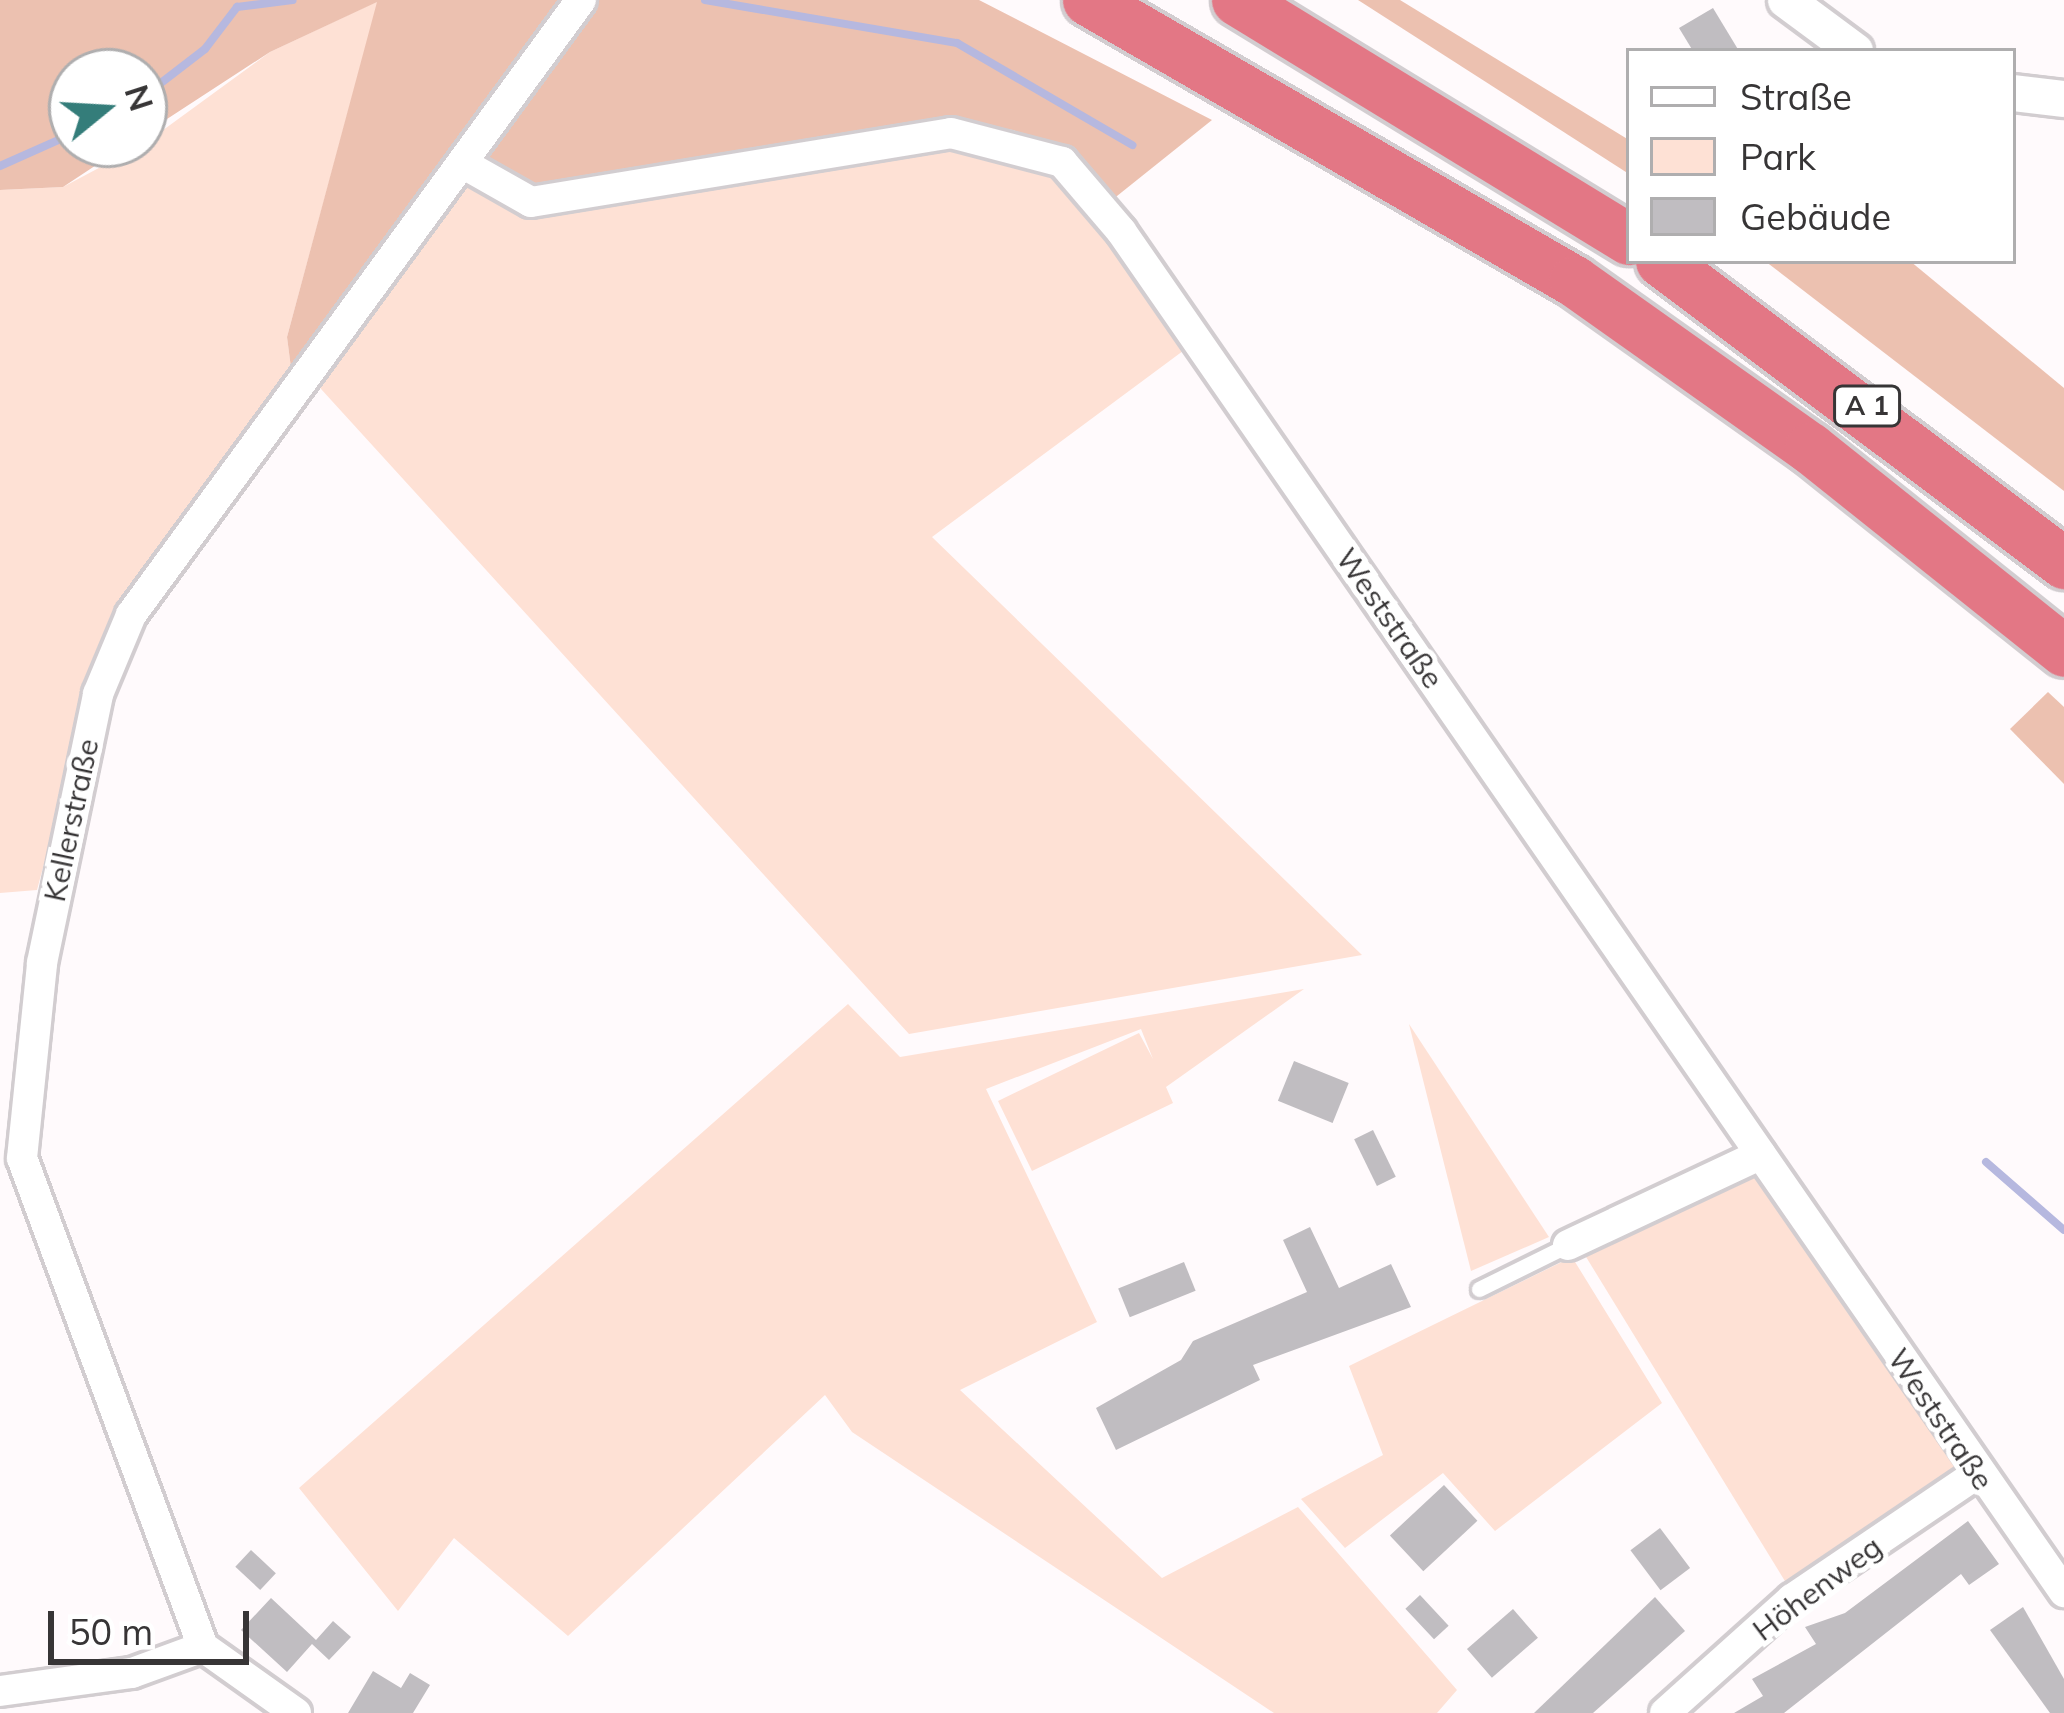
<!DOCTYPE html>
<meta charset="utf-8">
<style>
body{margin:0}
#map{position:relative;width:2064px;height:1713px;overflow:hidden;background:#fffafc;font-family:Mulish,sans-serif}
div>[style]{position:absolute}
.green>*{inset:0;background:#fee1d5}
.forest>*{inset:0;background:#ecc1b0}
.stream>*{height:8px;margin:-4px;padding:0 4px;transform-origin:4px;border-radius:4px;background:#b6b8df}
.building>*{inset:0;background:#c0bdc1;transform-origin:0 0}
.roads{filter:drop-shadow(3px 0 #d2cdd0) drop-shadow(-3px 0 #d2cdd0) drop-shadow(0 3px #d2cdd0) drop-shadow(0 -3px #d2cdd0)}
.service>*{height:15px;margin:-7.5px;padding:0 7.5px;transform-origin:7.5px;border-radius:7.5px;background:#fff}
.minor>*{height:30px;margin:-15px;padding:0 15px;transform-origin:15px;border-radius:15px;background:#fff}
.tertiary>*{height:36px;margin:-18px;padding:0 18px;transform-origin:18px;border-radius:18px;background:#fff}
.motorway>*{height:51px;margin:-25.5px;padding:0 25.5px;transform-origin:25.5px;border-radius:25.5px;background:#e37785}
span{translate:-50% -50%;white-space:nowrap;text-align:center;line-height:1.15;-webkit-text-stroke:10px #fff;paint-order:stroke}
.shield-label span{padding:3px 9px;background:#fff;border:3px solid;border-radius:9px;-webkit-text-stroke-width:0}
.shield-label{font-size:27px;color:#373536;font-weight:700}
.street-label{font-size:30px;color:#373536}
.legend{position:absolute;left:1626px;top:48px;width:390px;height:216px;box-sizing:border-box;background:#fff;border:3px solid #afaeaf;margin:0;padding:15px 21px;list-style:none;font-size:36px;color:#373536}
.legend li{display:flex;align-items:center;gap:24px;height:60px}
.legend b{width:60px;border:3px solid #afaeaf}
.north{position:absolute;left:48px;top:48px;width:120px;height:120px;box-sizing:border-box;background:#fff;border:3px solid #afaeaf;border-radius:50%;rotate:72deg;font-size:33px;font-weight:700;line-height:48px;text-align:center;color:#373536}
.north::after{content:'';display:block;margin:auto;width:42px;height:54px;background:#347d7a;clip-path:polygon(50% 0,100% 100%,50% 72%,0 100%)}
.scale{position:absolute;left:48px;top:1611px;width:201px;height:54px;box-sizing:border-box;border:6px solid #373536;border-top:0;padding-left:15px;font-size:36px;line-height:42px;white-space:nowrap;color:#373536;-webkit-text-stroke:9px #fff;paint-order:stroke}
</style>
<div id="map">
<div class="green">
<div style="clip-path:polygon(378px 1px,287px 337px,291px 368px,110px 617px,37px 890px,0 893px,0 190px,63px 187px,144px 144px,270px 52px)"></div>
<div style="clip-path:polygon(952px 144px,1033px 160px,1076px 190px,1187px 348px,932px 537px,1362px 955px,909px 1034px,311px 378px,465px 171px)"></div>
<div style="clip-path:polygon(1304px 989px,1166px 1087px,1173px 1103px,1032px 1171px,998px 1101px,1139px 1033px,1153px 1059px,1141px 1029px,986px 1089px,1097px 1322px,960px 1390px,1162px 1578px,1298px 1507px,1457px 1690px,1437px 1713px,1274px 1713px,852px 1432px,825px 1395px,568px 1636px,454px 1538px,398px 1611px,299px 1488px,848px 1004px,900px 1057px)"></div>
<div style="clip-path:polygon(1409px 1024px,1549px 1237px,1471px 1271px)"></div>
<div style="clip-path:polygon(1762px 1172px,1965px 1472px,1791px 1591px,1583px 1252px)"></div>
<div style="clip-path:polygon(1572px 1257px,1662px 1403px,1495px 1531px,1443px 1473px,1345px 1548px,1301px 1499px,1383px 1455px,1349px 1366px)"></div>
</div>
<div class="forest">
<div style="clip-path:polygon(0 0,979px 0,1212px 120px,1112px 200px,1068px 155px,1013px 130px,949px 124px,534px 196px,460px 153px,291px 368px,287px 337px,377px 2px,270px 52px,144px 134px,144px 72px,72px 72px,72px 144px,128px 144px,63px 187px,0 190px)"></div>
<div style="clip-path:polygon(1358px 0,1400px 0,1629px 140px,1629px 174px)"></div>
<div style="clip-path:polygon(1765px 261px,1910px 261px,2064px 388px,2064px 491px)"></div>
<div style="clip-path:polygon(2048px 692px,2064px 707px,2064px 784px,2010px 729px)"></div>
</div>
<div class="stream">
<div style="left:705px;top:0;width:256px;rotate:9.7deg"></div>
<div style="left:957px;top:43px;width:203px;rotate:30.2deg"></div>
<div style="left:144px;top:96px;width:77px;rotate:-37.6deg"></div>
<div style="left:205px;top:49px;width:53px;rotate:-52.7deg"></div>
<div style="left:237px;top:7px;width:56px;rotate:-7.1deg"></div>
<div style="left:0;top:166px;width:79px;rotate:-24deg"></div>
<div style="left:1986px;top:1162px;width:103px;rotate:41.1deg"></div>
</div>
<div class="building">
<div style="clip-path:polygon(1713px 8px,1739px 51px,1693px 51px,1679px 28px)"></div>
<div style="left:1294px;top:1061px;width:59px;height:43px;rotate:22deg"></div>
<div style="left:1373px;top:1130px;width:52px;height:21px;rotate:64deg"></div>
<div style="clip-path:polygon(1310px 1227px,1339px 1288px,1391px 1264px,1411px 1307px,1253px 1365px,1260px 1380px,1116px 1450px,1096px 1408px,1181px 1360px,1193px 1341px,1307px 1292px,1283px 1240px)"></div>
<div style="left:1184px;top:1262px;width:31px;height:71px;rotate:68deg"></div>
<div style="left:1444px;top:1485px;width:49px;height:74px;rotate:47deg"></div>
<div style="clip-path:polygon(1968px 1521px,1999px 1564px,1969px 1585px,1961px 1574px,1784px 1713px,1734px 1713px,1763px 1696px,1752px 1679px,1816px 1644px,1805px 1627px,1845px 1613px)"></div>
<div style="left:1660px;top:1528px;width:50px;height:37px;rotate:53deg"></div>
<div style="left:251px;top:1550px;width:34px;height:23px;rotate:43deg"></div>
<div style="left:1420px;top:1595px;width:42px;height:20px;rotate:47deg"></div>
<div style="clip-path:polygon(1655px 1597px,1685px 1631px,1593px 1713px,1534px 1713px)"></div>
<div style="clip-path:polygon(271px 1598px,316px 1640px,333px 1621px,351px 1637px,329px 1660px,312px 1644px,287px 1672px,241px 1630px)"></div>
<div style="clip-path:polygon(2023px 1607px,2064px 1679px,2064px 1713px,2050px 1713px,1990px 1630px)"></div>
<div style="left:1513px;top:1609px;width:38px;height:61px;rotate:49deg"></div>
<div style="clip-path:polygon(373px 1671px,401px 1688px,410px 1673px,430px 1685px,413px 1713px,348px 1713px)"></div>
</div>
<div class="roads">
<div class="service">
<div style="left:1479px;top:1289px;width:99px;rotate:-26.3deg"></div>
</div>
<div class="minor">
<div style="left:462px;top:163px;width:79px;rotate:29.5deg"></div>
<div style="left:531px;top:202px;width:426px;rotate:-9.3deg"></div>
<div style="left:951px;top:133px;width:115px;rotate:14.6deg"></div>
<div style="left:1062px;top:162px;width:91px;rotate:49.5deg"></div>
<div style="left:1121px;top:231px;width:1656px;rotate:55.28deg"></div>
<div style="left:1568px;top:1245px;width:213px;rotate:-25.2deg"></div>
<div style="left:0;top:1691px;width:133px;rotate:-7.8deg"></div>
<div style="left:132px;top:1673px;width:76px;rotate:-20.1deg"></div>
<div style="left:296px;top:1713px;width:114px;rotate:-144.6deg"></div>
<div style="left:203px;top:1647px;width:521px;rotate:-110.31deg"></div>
<div style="left:22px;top:1158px;width:196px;rotate:-84.1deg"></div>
<div style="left:42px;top:963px;width:275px;rotate:-78.2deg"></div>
<div style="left:98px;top:694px;width:86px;rotate:-67.3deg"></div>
<div style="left:131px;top:615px;width:762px;rotate:-53.81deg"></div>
<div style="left:1665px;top:1713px;width:171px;rotate:-41.9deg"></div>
<div style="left:1792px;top:1599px;width:225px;rotate:-34.1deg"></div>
</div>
<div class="tertiary">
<div style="left:1786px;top:0;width:86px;rotate:36.5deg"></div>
<div style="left:2013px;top:93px;width:51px;rotate:6.7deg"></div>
</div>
<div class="motorway">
<div style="left:1088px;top:0;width:561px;rotate:30.04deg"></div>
<div style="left:1574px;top:281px;width:289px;rotate:35.3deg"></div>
<div style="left:1810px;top:448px;width:325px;rotate:38.6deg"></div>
<div style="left:1237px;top:0;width:459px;rotate:31.4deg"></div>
<div style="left:1661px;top:261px;width:504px;rotate:36.85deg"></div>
</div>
</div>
<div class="shield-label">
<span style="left:1867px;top:406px">A 1</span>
</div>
<div class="street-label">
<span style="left:1390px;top:618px;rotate:55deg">Weststraße</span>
<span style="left:71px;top:820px;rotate:-78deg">Kellerstraße</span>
<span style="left:1941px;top:1419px;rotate:56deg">Weststraße</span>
<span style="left:1817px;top:1588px;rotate:-37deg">Höhenweg</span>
</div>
<ul class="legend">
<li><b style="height:15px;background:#fff"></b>Straße</li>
<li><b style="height:33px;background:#fee1d5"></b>Park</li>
<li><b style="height:33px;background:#c0bdc1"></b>Gebäude</li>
</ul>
<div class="north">N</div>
<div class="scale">50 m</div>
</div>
